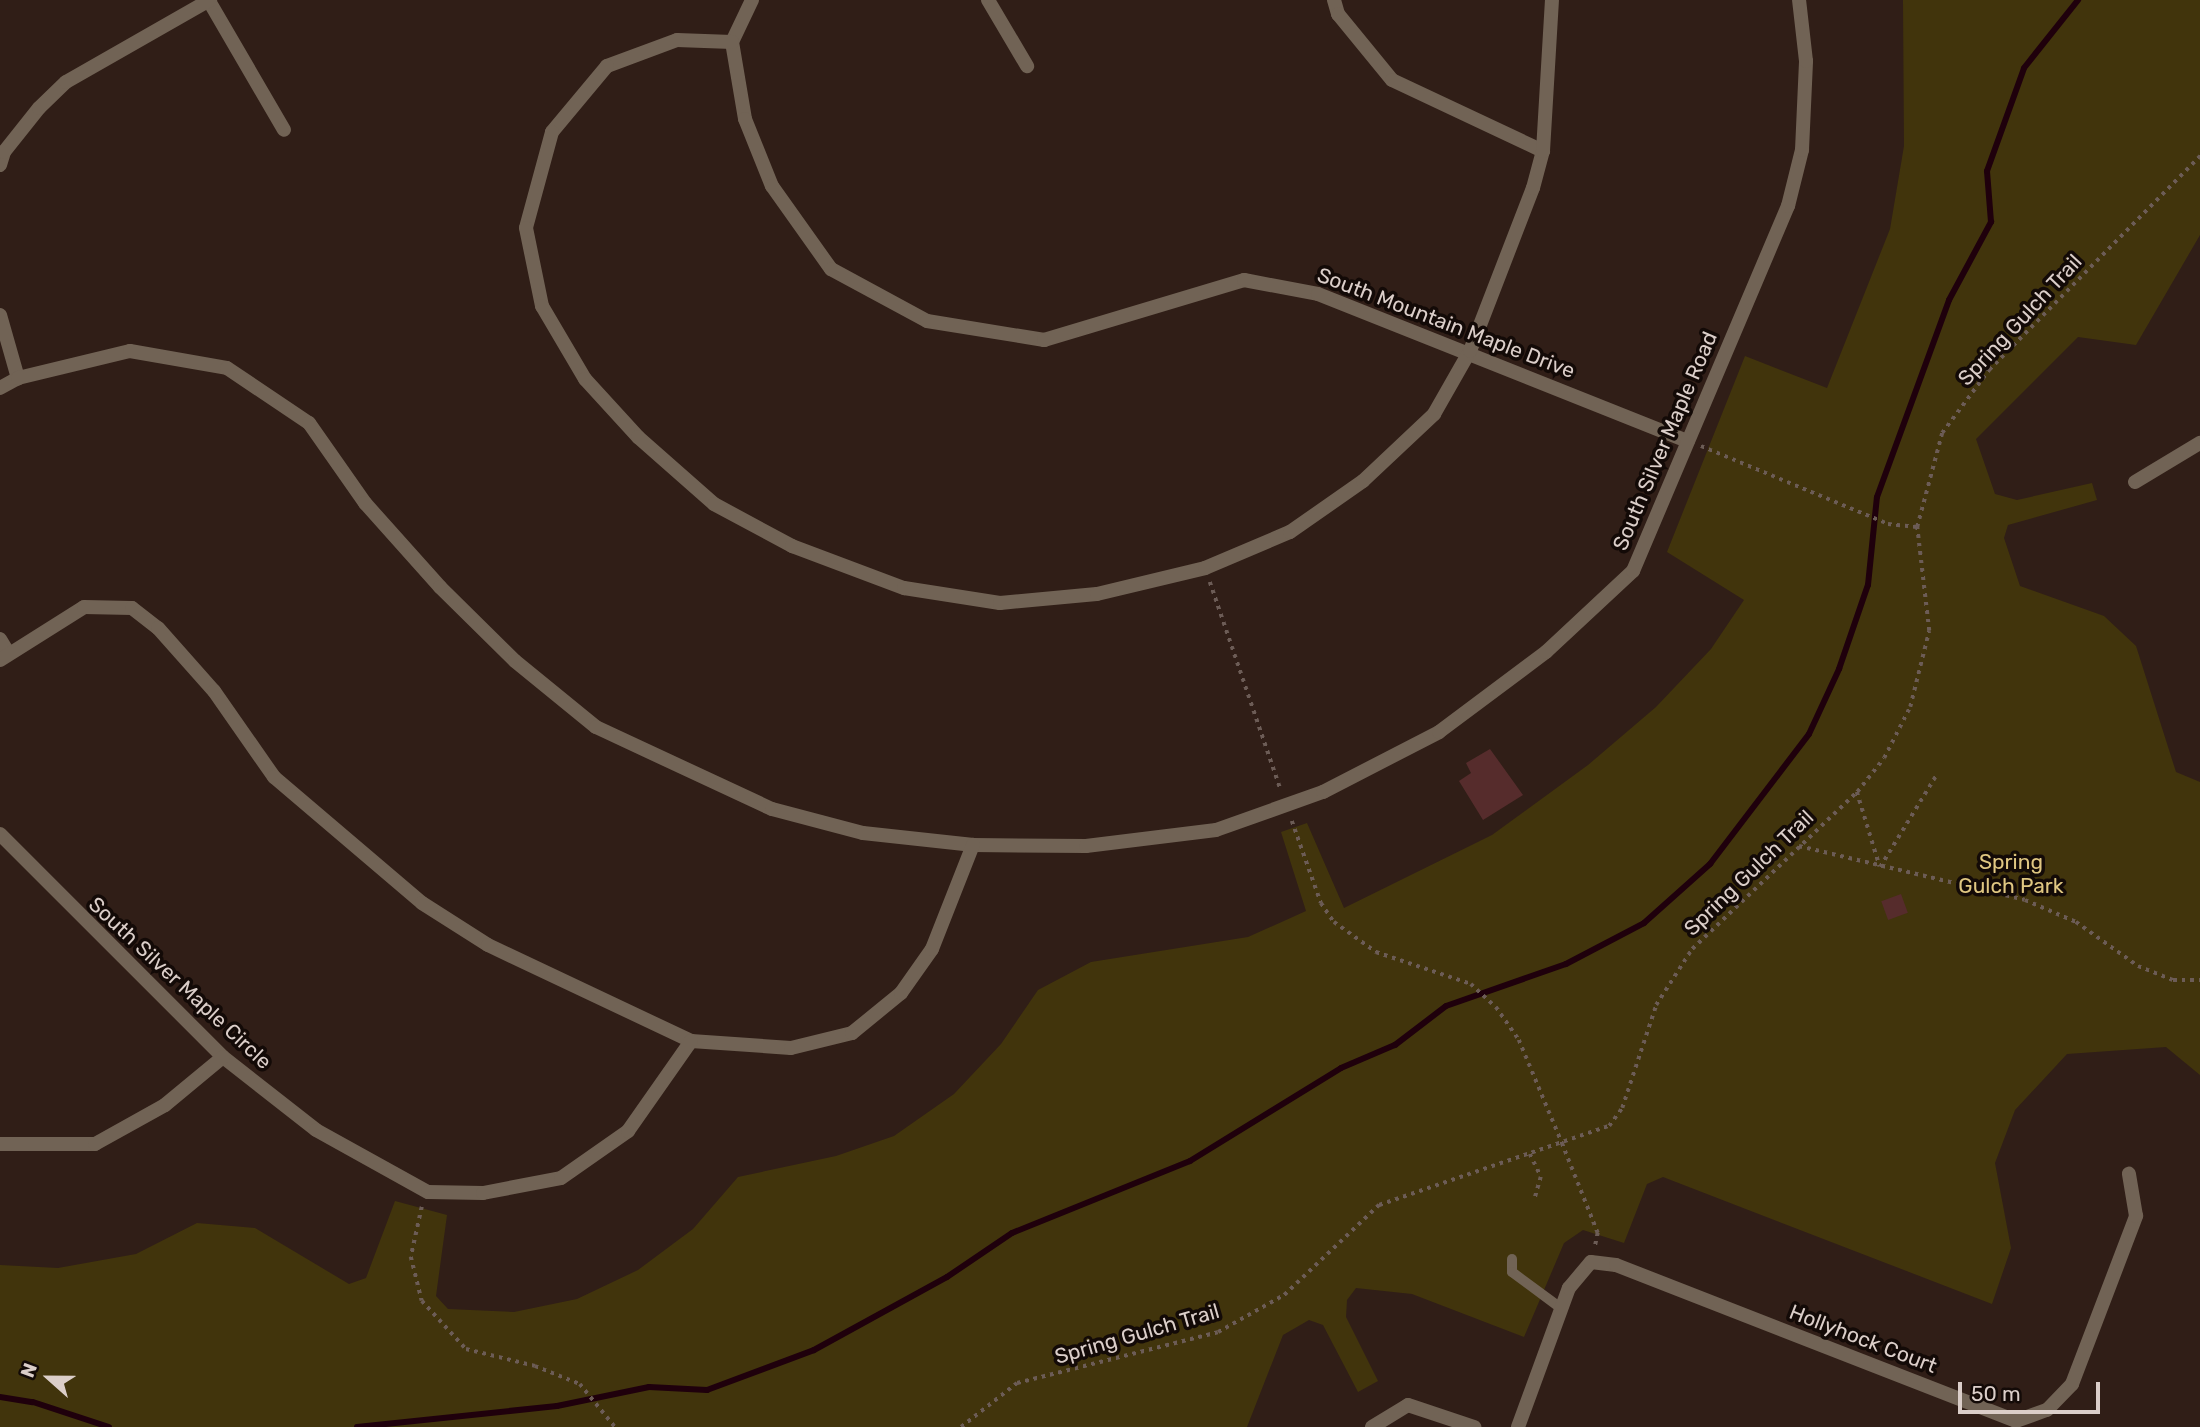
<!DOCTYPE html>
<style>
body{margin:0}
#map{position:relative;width:2200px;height:1427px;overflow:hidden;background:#301e17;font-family:Rubik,sans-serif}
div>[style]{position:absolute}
.green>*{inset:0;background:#41340c}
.stream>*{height:6px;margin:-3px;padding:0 3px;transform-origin:3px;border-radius:3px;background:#1f000c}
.building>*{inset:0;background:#562c2c;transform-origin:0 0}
.path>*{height:3.5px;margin-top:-1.75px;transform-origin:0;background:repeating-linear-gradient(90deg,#6c5c56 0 3.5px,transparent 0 8.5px)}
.lane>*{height:10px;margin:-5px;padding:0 5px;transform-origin:5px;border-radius:5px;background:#716355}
.street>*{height:14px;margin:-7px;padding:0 7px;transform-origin:7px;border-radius:7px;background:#716355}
span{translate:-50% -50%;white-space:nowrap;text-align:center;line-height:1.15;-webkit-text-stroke:7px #130a07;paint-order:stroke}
.street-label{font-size:21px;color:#dbcec9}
.park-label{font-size:21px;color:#e0c782}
.north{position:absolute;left:14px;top:1343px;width:70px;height:70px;-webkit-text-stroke:5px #130a07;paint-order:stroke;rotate:291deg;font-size:19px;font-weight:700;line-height:28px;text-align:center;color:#dbcec9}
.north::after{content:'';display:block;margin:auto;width:24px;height:32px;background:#dbcec9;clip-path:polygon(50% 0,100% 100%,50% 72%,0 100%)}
.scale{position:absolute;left:1958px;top:1382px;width:142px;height:32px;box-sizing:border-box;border:4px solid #dbcec9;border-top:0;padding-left:9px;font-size:21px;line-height:24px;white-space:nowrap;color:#dbcec9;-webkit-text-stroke:5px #130a07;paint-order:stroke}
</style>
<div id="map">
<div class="green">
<div style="clip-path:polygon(1903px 0,2200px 0,2200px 235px,2136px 345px,2078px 337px,1976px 439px,1995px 494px,2017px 500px,2092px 483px,2097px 500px,2008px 525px,2004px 538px,2020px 586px,2104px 616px,2136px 646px,2176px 772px,2200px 782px,2200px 1075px,2166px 1047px,2067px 1054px,2015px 1110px,1995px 1163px,2011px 1248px,1992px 1304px,1663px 1177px,1647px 1184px,1624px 1243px,1583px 1230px,1564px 1243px,1524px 1337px,1412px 1294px,1356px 1288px,1347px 1300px,1346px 1317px,1378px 1381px,1358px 1392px,1323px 1325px,1309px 1320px,1283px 1335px,1247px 1427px,0 1427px,0 1265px,58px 1268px,136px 1254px,197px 1223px,255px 1228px,349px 1284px,366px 1278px,395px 1201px,447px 1215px,436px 1296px,448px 1309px,514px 1312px,577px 1299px,638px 1270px,693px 1229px,738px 1177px,836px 1156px,894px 1136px,954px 1094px,1001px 1044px,1038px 990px,1091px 962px,1248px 937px,1306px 911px,1281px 832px,1307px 823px,1344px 908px,1492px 835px,1588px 765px,1656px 707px,1711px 649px,1744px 600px,1667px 552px,1745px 356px,1827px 388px,1890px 229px,1904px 146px)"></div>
</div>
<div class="stream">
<div style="left:0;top:1397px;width:33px;rotate:9deg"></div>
<div style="left:33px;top:1402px;width:80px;rotate:18.2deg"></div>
<div style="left:357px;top:1427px;width:201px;rotate:-6deg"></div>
<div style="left:557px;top:1406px;width:94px;rotate:-11.7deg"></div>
<div style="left:649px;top:1387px;width:58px;rotate:3deg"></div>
<div style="left:707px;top:1390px;width:114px;rotate:-20.5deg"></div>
<div style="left:814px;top:1350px;width:152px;rotate:-28.8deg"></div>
<div style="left:947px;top:1277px;width:78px;rotate:-34.1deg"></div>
<div style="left:1012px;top:1233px;width:192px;rotate:-22deg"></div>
<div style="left:1190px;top:1161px;width:177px;rotate:-31.6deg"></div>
<div style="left:1341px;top:1068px;width:59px;rotate:-23.1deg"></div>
<div style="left:1395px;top:1045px;width:64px;rotate:-37.4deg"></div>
<div style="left:1446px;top:1006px;width:127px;rotate:-19.3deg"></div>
<div style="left:1566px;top:964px;width:88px;rotate:-27.7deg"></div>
<div style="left:1644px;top:923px;width:89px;rotate:-41.8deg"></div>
<div style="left:1710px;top:864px;width:163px;rotate:-52.7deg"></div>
<div style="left:1809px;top:734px;width:72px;rotate:-65.2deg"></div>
<div style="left:1839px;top:669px;width:89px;rotate:-71deg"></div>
<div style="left:1868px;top:585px;width:88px;rotate:-84.2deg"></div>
<div style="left:1877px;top:497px;width:210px;rotate:-69.9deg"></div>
<div style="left:1949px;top:300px;width:89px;rotate:-61.7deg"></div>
<div style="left:1991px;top:222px;width:51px;rotate:-94.5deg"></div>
<div style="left:1987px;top:171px;width:109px;rotate:-70.2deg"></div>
<div style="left:2024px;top:68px;width:87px;rotate:-51.5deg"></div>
</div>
<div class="building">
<div style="clip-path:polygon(1490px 749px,1523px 795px,1483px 820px,1459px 781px,1471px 773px,1466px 763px)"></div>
<div style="left:1901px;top:894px;width:20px;height:21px;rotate:70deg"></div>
</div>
<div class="path">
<div style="left:1701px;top:446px;width:203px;rotate:22.6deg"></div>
<div style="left:1888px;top:524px;width:29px;rotate:6deg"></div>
<div style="left:1210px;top:582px;width:220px;rotate:71.2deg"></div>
<div style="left:1857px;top:792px;width:78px;rotate:73deg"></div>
<div style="left:1880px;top:867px;width:109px;rotate:-58.5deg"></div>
<div style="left:1292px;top:821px;width:87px;rotate:70.5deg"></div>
<div style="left:1321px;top:903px;width:23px;rotate:56deg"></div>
<div style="left:1334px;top:922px;width:52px;rotate:35.5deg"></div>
<div style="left:1376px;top:952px;width:100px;rotate:18.6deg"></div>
<div style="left:1471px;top:984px;width:34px;rotate:43deg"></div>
<div style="left:1496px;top:1007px;width:40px;rotate:55.1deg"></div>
<div style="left:1519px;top:1040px;width:112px;rotate:67.3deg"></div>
<div style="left:1562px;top:1143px;width:97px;rotate:68.2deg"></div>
<div style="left:1598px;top:1233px;width:14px;rotate:102deg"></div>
<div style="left:1799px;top:846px;width:232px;rotate:13.4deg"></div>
<div style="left:2025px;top:900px;width:56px;rotate:23.3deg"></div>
<div style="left:2076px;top:922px;width:76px;rotate:35.4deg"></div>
<div style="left:2138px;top:966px;width:38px;rotate:22deg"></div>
<div style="left:2173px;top:980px;width:27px"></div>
<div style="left:1530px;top:1154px;width:25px;rotate:64deg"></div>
<div style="left:1541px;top:1177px;width:25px;rotate:106deg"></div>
<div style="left:422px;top:1207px;width:51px;rotate:102.4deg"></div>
<div style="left:411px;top:1257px;width:45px;rotate:76deg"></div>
<div style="left:422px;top:1301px;width:65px;rotate:47.5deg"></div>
<div style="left:466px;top:1349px;width:71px;rotate:13.8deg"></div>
<div style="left:535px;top:1366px;width:48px;rotate:21.8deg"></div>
<div style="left:580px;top:1384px;width:55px;rotate:50.9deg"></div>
<div style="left:961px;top:1427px;width:71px;rotate:-38.2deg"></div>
<div style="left:1017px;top:1383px;width:207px;rotate:-14.2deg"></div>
<div style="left:1218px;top:1332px;width:76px;rotate:-29.3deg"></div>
<div style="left:1284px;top:1295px;width:131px;rotate:-43.5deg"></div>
<div style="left:1379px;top:1205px;width:243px;rotate:-19deg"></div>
<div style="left:1609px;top:1126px;width:22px;rotate:-54deg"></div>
<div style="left:1622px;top:1108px;width:108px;rotate:-71.7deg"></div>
<div style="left:1656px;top:1005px;width:67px;rotate:-57.3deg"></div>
<div style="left:1692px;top:949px;width:228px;rotate:-43.6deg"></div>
<div style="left:1857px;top:792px;width:43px;rotate:-51.5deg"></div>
<div style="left:1884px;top:758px;width:57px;rotate:-63deg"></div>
<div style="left:1910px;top:707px;width:78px;rotate:-76deg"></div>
<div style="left:1929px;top:631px;width:105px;rotate:-96.6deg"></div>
<div style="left:1917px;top:527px;width:97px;rotate:-75.1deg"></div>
<div style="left:1942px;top:433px;width:79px;rotate:-53.3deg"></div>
<div style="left:1989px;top:370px;width:301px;rotate:-45.4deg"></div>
</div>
<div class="lane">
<div style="left:1512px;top:1259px;width:13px;rotate:90deg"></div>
<div style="left:1512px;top:1272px;width:62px;rotate:36.5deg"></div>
</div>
<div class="street">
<div style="left:752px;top:0;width:47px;rotate:115.5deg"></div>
<div style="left:732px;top:42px;width:78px;rotate:80.4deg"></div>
<div style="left:745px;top:119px;width:72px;rotate:68.1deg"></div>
<div style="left:772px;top:186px;width:102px;rotate:54.6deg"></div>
<div style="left:831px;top:269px;width:109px;rotate:28.4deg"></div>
<div style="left:927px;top:321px;width:119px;rotate:9.2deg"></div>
<div style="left:1044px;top:340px;width:209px;rotate:-16.7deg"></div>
<div style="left:1244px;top:280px;width:75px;rotate:10.7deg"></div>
<div style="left:1318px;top:294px;width:398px;rotate:21.7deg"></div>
<div style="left:988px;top:0;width:77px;rotate:59.4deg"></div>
<div style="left:1334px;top:0;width:15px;rotate:74deg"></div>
<div style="left:1338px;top:14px;width:85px;rotate:50.7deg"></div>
<div style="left:1392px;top:80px;width:167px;rotate:25.2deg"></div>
<div style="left:209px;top:1px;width:149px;rotate:59.8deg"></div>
<div style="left:732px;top:42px;width:55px;rotate:-177.9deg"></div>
<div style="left:677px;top:40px;width:75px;rotate:159.6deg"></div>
<div style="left:607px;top:66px;width:86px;rotate:129.8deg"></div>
<div style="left:552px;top:132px;width:99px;rotate:105.2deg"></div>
<div style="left:526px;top:228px;width:80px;rotate:78.4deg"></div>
<div style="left:542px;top:306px;width:85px;rotate:59.5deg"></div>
<div style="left:585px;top:379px;width:79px;rotate:47.6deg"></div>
<div style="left:638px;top:437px;width:101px;rotate:41.4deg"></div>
<div style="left:714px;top:504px;width:89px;rotate:28.3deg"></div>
<div style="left:792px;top:546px;width:120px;rotate:20.6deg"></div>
<div style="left:904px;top:588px;width:97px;rotate:8.9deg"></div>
<div style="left:1000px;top:603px;width:97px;rotate:-5.3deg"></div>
<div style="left:1097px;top:594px;width:111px;rotate:-13.5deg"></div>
<div style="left:1205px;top:568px;width:92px;rotate:-23deg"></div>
<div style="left:1290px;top:532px;width:89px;rotate:-34.9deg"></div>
<div style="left:1363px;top:481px;width:98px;rotate:-43.3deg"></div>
<div style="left:1434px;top:414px;width:73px;rotate:-60.3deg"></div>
<div style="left:1470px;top:351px;width:175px;rotate:-68.9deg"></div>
<div style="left:1533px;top:188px;width:38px;rotate:-75deg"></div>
<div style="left:1543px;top:151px;width:151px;rotate:-86.6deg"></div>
<div style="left:0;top:165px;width:14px;rotate:-73deg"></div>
<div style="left:4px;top:152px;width:56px;rotate:-51.5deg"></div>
<div style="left:39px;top:108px;width:37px;rotate:-44deg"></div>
<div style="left:66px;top:82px;width:166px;rotate:-29.7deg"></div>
<div style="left:0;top:315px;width:66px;rotate:74.1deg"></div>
<div style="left:0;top:388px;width:21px;rotate:-29deg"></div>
<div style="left:18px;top:378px;width:115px;rotate:-13.6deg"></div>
<div style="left:130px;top:351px;width:98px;rotate:9.9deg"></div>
<div style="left:227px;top:368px;width:99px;rotate:33.9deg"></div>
<div style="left:309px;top:423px;width:98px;rotate:55deg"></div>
<div style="left:365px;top:503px;width:113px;rotate:48.2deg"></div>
<div style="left:440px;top:587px;width:105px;rotate:44.6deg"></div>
<div style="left:515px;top:661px;width:104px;rotate:39.2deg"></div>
<div style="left:596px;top:727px;width:194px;rotate:25deg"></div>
<div style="left:772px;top:809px;width:94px;rotate:14.8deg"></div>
<div style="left:863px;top:833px;width:111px;rotate:6.2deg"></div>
<div style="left:973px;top:845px;width:113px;rotate:0.5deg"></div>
<div style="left:1086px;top:846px;width:131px;rotate:-7deg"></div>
<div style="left:1216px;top:830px;width:114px;rotate:-19.6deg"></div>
<div style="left:1323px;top:792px;width:131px;rotate:-27.3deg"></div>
<div style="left:1439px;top:732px;width:134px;rotate:-36.8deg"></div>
<div style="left:1546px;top:652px;width:119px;rotate:-43deg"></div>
<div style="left:1633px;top:571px;width:397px;rotate:-67deg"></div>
<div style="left:1788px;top:206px;width:58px;rotate:-76deg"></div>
<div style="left:1802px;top:150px;width:89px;rotate:-87.4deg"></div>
<div style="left:1806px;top:61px;width:61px;rotate:-96.5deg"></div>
<div style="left:2135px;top:482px;width:76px;rotate:-31deg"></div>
<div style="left:0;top:639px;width:17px;rotate:59deg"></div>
<div style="left:0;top:660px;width:99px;rotate:-32.2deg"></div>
<div style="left:84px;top:607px;width:48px;rotate:1.2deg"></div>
<div style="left:132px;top:608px;width:33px;rotate:38deg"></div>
<div style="left:158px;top:628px;width:84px;rotate:48.4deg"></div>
<div style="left:214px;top:691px;width:105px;rotate:55.1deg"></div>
<div style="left:274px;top:777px;width:194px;rotate:40.4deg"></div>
<div style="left:422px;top:903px;width:78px;rotate:32.5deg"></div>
<div style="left:488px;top:945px;width:225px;rotate:25.3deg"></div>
<div style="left:691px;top:1041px;width:100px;rotate:4deg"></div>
<div style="left:791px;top:1048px;width:63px;rotate:-13.8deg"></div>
<div style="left:852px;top:1033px;width:63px;rotate:-39.2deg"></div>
<div style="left:901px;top:993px;width:54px;rotate:-54.8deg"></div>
<div style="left:932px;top:949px;width:112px;rotate:-68.5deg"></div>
<div style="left:0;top:834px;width:315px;rotate:45deg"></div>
<div style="left:223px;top:1057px;width:118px;rotate:38.1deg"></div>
<div style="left:316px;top:1130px;width:128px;rotate:29deg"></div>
<div style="left:428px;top:1192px;width:55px;rotate:1deg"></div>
<div style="left:483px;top:1193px;width:79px;rotate:-10.9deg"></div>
<div style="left:561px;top:1178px;width:82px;rotate:-35deg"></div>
<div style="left:628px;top:1131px;width:110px;rotate:-55deg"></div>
<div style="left:0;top:1144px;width:95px"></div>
<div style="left:95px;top:1144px;width:80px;rotate:-29.1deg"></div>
<div style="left:165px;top:1105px;width:75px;rotate:-39.6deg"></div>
<div style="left:1372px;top:1427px;width:42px;rotate:-31.4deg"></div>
<div style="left:1408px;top:1405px;width:70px;rotate:18.4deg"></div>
<div style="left:1518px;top:1427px;width:148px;rotate:-69.9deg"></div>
<div style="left:1569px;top:1288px;width:34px;rotate:-50deg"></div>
<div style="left:1591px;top:1262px;width:25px;rotate:7deg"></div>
<div style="left:1616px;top:1265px;width:429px;rotate:21.3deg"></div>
<div style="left:2016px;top:1421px;width:33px;rotate:-20deg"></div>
<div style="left:2047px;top:1410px;width:36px;rotate:-46deg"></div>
<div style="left:2072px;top:1384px;width:180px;rotate:-69.1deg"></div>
<div style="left:2136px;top:1216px;width:43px;rotate:-99.5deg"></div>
</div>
<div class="street-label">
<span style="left:2020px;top:320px;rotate:-47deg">Spring Gulch Trail</span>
<span style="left:1446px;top:323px;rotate:21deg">South Mountain Maple Drive</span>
<span style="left:1665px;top:441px;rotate:-67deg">South Silver Maple Road</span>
<span style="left:1749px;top:873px;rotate:-44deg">Spring Gulch Trail</span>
<span style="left:180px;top:983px;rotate:43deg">South Silver Maple Circle</span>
<span style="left:1137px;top:1334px;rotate:-16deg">Spring Gulch Trail</span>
<span style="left:1863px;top:1339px;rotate:21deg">Hollyhock Court</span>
</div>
<div class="park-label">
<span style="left:2011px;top:874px">Spring<br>Gulch Park</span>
</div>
<div class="north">N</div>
<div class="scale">50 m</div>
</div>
